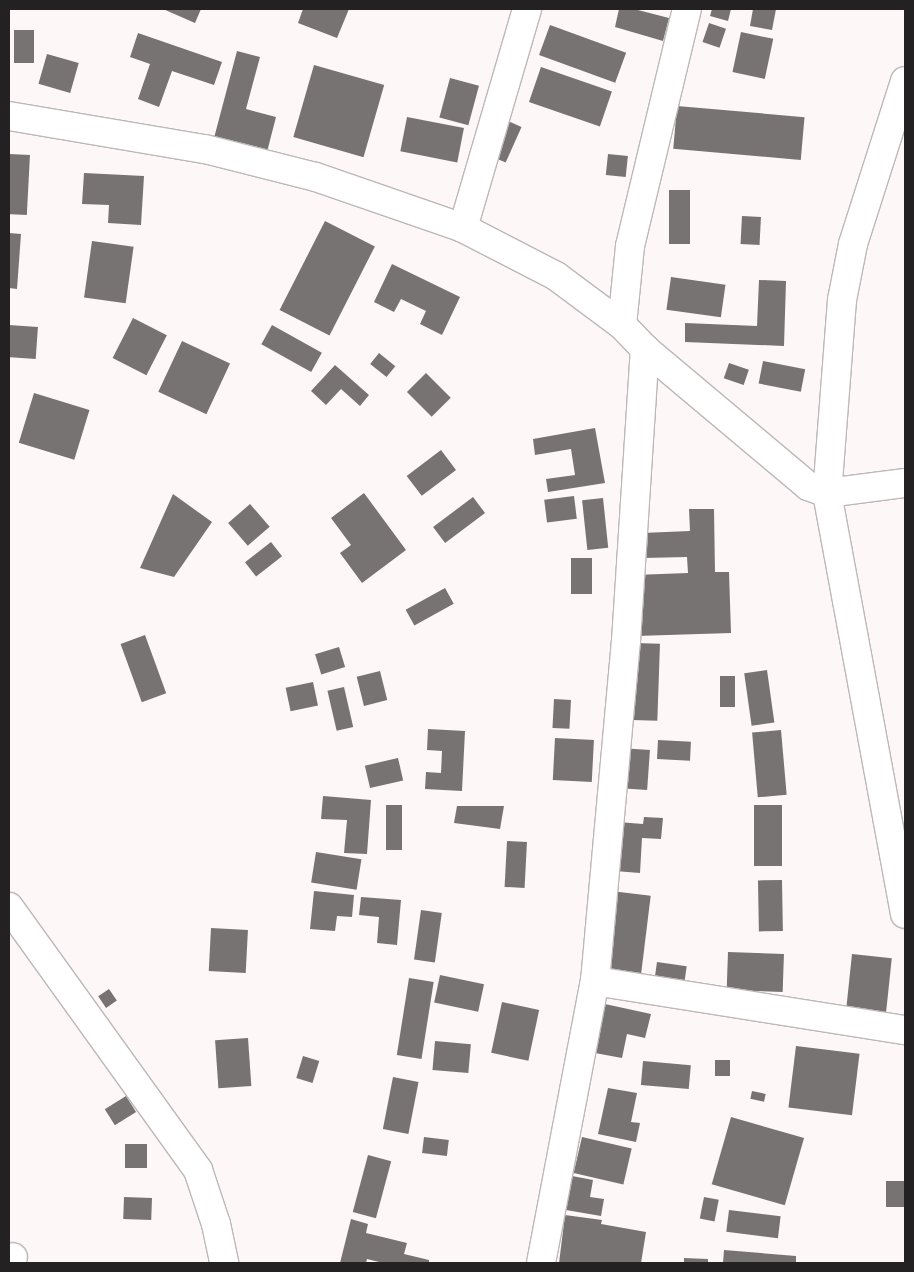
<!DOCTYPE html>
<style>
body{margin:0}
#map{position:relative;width:914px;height:1272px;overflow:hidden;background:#fdf7f7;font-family:Lora,serif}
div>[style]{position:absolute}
.building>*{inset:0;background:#787373;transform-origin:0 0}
.roads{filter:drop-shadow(1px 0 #bdb7b8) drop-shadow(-1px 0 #bdb7b8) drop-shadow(0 1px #bdb7b8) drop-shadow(0 -1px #bdb7b8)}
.minor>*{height:28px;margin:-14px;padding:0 14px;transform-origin:14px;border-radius:14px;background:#fff}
span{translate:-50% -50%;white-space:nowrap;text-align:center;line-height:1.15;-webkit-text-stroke:4.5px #fff;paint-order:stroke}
.frame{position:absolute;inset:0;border:10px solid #232121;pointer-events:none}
</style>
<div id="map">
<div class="building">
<div style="clip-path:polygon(163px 9px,201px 9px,195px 23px)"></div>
<div style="clip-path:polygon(303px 9px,349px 9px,337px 38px,298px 23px)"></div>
<div style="clip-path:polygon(619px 9px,634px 9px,669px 18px,663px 41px,615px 27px)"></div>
<div style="clip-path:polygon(712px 9px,731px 9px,728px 21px,710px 16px)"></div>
<div style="clip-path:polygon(753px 9px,776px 9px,772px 30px,750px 26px)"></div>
<div style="left:709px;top:23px;width:18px;height:20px;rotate:19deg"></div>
<div style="left:550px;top:25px;width:81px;height:32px;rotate:20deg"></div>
<div style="left:14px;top:30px;width:20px;height:33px"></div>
<div style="left:741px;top:32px;width:33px;height:41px;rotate:12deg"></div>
<div style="clip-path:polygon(138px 33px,222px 62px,214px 85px,172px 71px,159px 107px,138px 99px,150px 64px,130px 57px)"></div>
<div style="clip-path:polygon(237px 51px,260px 57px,246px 109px,276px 117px,267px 152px,214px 138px)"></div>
<div style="left:47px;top:54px;width:33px;height:31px;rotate:16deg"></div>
<div style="left:314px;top:65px;width:73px;height:75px;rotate:16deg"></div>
<div style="left:541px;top:67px;width:75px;height:37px;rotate:19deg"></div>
<div style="left:450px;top:78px;width:30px;height:41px;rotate:15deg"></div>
<div style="left:677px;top:106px;width:128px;height:43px;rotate:5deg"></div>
<div style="left:407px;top:117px;width:58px;height:35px;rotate:11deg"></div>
<div style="left:506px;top:120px;width:17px;height:39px;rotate:24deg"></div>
<div style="left:9px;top:154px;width:21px;height:60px;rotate:3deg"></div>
<div style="left:608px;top:154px;width:20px;height:21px;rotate:6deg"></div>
<div style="clip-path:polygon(84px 173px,144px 176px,141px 225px,108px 223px,109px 205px,82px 204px)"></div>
<div style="left:669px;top:190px;width:21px;height:54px"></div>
<div style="left:742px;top:216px;width:19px;height:28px;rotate:3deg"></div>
<div style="left:325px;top:221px;width:56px;height:100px;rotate:27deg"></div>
<div style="clip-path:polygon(9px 233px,21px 234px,17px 289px,9px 288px)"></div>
<div style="left:92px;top:241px;width:42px;height:57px;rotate:8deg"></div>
<div style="clip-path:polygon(392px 264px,460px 297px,442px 335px,420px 324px,426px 311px,401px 299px,394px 312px,374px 302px)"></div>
<div style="left:671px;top:277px;width:55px;height:33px;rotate:8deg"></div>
<div style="clip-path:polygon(759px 280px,786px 281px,784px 346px,685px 342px,685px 323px,757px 326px)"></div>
<div style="left:133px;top:318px;width:38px;height:45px;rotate:27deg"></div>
<div style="left:9px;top:325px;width:29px;height:32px;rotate:4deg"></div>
<div style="left:272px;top:325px;width:57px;height:22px;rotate:29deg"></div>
<div style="left:182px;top:341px;width:53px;height:56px;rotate:25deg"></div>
<div style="left:379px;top:353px;width:21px;height:14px;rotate:39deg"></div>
<div style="left:763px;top:361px;width:43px;height:23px;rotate:11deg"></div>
<div style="left:729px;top:363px;width:21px;height:16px;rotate:19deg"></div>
<div style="clip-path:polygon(335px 365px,369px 395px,360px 406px,341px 389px,326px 405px,311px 391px)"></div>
<div style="left:426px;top:373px;width:35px;height:27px;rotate:45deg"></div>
<div style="left:34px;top:393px;width:58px;height:52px;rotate:17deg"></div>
<div style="clip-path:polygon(595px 428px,605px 483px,548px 492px,546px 479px,575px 475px,571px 449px,535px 455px,533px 439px)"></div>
<div style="left:441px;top:450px;width:25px;height:43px;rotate:53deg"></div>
<div style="clip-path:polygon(364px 493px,406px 550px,362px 583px,340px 553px,351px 545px,331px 518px)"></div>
<div style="clip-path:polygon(173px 494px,212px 522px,174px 577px,140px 568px)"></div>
<div style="left:574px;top:496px;width:23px;height:30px;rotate:83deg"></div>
<div style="left:473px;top:497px;width:20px;height:50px;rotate:53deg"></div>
<div style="left:603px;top:498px;width:50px;height:21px;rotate:84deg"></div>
<div style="left:250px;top:504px;width:30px;height:29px;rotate:49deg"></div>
<div style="clip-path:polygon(689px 509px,714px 509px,715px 572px,729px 572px,731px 633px,636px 636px,634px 575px,688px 573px,687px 557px,643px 558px,642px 533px,690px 531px)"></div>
<div style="left:271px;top:542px;width:18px;height:33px;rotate:52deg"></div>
<div style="left:571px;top:558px;width:21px;height:36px"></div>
<div style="left:445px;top:588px;width:18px;height:45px;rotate:61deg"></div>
<div style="left:145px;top:635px;width:62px;height:26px;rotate:70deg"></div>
<div style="left:635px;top:643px;width:25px;height:77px;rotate:2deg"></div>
<div style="left:339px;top:647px;width:21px;height:25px;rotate:73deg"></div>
<div style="left:767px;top:670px;width:53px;height:23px;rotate:82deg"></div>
<div style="left:380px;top:671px;width:30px;height:24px;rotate:76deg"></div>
<div style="left:720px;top:676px;width:15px;height:31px"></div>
<div style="left:313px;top:682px;width:24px;height:28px;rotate:78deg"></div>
<div style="left:344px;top:687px;width:41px;height:17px;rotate:77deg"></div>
<div style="left:554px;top:699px;width:17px;height:29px;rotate:3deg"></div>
<div style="clip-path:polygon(428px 729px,465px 731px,462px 791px,425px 789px,426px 772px,441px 773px,442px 751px,427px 750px)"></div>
<div style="left:781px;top:730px;width:65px;height:29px;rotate:85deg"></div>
<div style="left:555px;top:738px;width:39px;height:42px;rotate:3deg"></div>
<div style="left:658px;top:740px;width:33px;height:19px;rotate:3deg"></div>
<div style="left:620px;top:748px;width:30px;height:40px;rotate:4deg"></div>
<div style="left:398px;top:758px;width:23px;height:34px;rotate:77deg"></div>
<div style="clip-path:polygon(323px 796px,371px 800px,367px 854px,344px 853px,347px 820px,321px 819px)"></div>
<div style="left:386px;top:805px;width:16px;height:45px"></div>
<div style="left:754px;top:805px;width:28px;height:61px"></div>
<div style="clip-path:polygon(457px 806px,504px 806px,500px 829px,454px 823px)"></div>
<div style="clip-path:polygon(644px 817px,663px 818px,661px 839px,642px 838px,640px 873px,615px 871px,618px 822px,643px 824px)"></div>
<div style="left:507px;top:841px;width:20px;height:46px;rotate:3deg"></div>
<div style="left:316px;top:852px;width:46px;height:31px;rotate:9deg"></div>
<div style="left:782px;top:880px;width:51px;height:24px;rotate:89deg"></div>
<div style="clip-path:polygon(314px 891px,354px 895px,352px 917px,337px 916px,335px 931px,310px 929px)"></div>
<div style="left:611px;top:891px;width:40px;height:79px;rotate:7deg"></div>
<div style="clip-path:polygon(361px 897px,401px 900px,397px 945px,377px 943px,379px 917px,359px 915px)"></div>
<div style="left:421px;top:910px;width:21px;height:50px;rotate:8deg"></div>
<div style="left:211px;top:928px;width:37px;height:43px;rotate:3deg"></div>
<div style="left:728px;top:952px;width:56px;height:38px;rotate:2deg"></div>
<div style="left:852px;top:954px;width:40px;height:56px;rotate:6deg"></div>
<div style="left:657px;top:962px;width:30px;height:19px;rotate:8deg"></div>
<div style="left:440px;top:975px;width:45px;height:28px;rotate:12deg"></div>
<div style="left:409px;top:978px;width:25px;height:78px;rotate:9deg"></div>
<div style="left:109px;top:989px;width:14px;height:13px;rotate:56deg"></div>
<div style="left:502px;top:1002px;width:38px;height:52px;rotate:12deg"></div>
<div style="clip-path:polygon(605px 1004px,651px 1014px,645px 1038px,627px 1034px,622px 1058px,595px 1053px)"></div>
<div style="left:248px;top:1038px;width:48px;height:33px;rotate:86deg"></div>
<div style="left:435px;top:1041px;width:36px;height:29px;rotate:5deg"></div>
<div style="left:796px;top:1046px;width:64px;height:62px;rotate:7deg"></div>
<div style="left:303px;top:1056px;width:17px;height:23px;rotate:17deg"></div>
<div style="left:715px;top:1060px;width:15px;height:16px"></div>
<div style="left:643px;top:1061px;width:48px;height:24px;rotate:5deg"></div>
<div style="left:393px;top:1077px;width:26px;height:53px;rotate:11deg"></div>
<div style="clip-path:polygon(608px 1088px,637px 1093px,631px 1122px,640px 1123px,636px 1142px,598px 1134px)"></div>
<div style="left:752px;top:1091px;width:14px;height:8px;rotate:12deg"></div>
<div style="left:126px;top:1096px;width:19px;height:25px;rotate:58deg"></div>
<div style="left:731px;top:1117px;width:76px;height:70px;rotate:16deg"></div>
<div style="left:424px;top:1137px;width:25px;height:16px;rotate:7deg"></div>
<div style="left:582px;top:1137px;width:51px;height:37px;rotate:13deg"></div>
<div style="left:125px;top:1144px;width:22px;height:24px"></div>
<div style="left:368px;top:1155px;width:24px;height:59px;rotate:15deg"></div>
<div style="clip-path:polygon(572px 1176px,593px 1180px,590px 1197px,604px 1199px,601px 1216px,566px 1210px)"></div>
<div style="left:905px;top:1181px;width:26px;height:19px;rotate:90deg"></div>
<div style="left:124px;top:1197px;width:28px;height:22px;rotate:2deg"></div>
<div style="left:704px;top:1197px;width:15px;height:22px;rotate:11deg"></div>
<div style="left:729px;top:1210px;width:52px;height:22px;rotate:7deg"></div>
<div style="clip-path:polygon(565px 1215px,602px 1220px,601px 1224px,646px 1232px,641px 1263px,559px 1263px)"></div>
<div style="clip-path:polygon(351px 1219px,368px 1224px,366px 1233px,407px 1243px,404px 1254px,429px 1260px,429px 1263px,383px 1263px,367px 1259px,366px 1263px,340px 1263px)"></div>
<div style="clip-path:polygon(724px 1250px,796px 1256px,796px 1263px,723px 1263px)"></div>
<div style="clip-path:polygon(684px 1258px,708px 1259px,708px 1263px,684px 1263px)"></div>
</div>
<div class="roads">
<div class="minor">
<div style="left:905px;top:81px;width:171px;rotate:107.7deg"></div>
<div style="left:853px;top:244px;width:57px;rotate:101.1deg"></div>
<div style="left:842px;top:300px;width:194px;rotate:94.4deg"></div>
<div style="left:827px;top:493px;width:428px;rotate:79.5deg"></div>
<div style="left:9px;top:116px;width:199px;rotate:9.6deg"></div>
<div style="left:205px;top:149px;width:114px;rotate:14.2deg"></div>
<div style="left:316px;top:177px;width:156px;rotate:19.1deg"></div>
<div style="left:463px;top:228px;width:105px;rotate:27.3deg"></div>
<div style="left:556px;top:276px;width:82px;rotate:36.6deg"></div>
<div style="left:622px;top:325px;width:33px;rotate:46deg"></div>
<div style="left:645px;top:349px;width:213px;rotate:40deg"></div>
<div style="left:808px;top:486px;width:20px;rotate:20deg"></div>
<div style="left:827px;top:493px;width:79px;rotate:-7.3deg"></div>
<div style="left:463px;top:228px;width:228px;rotate:-73.7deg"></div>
<div style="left:622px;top:325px;width:79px;rotate:-84.2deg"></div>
<div style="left:630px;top:246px;width:244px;rotate:-76.5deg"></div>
<div style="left:9px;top:907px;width:324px;rotate:54.3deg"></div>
<div style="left:198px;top:1170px;width:57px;rotate:71.6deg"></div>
<div style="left:216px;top:1224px;width:40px;rotate:78deg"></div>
<div style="left:595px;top:981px;width:314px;rotate:9deg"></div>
<div style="left:11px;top:1263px;width:6px;rotate:-72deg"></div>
<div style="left:541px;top:1263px;width:287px;rotate:-79.2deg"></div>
<div style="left:595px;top:981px;width:341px;rotate:-84.8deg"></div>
<div style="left:626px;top:641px;width:293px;rotate:-86.3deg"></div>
</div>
</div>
<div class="frame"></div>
</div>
